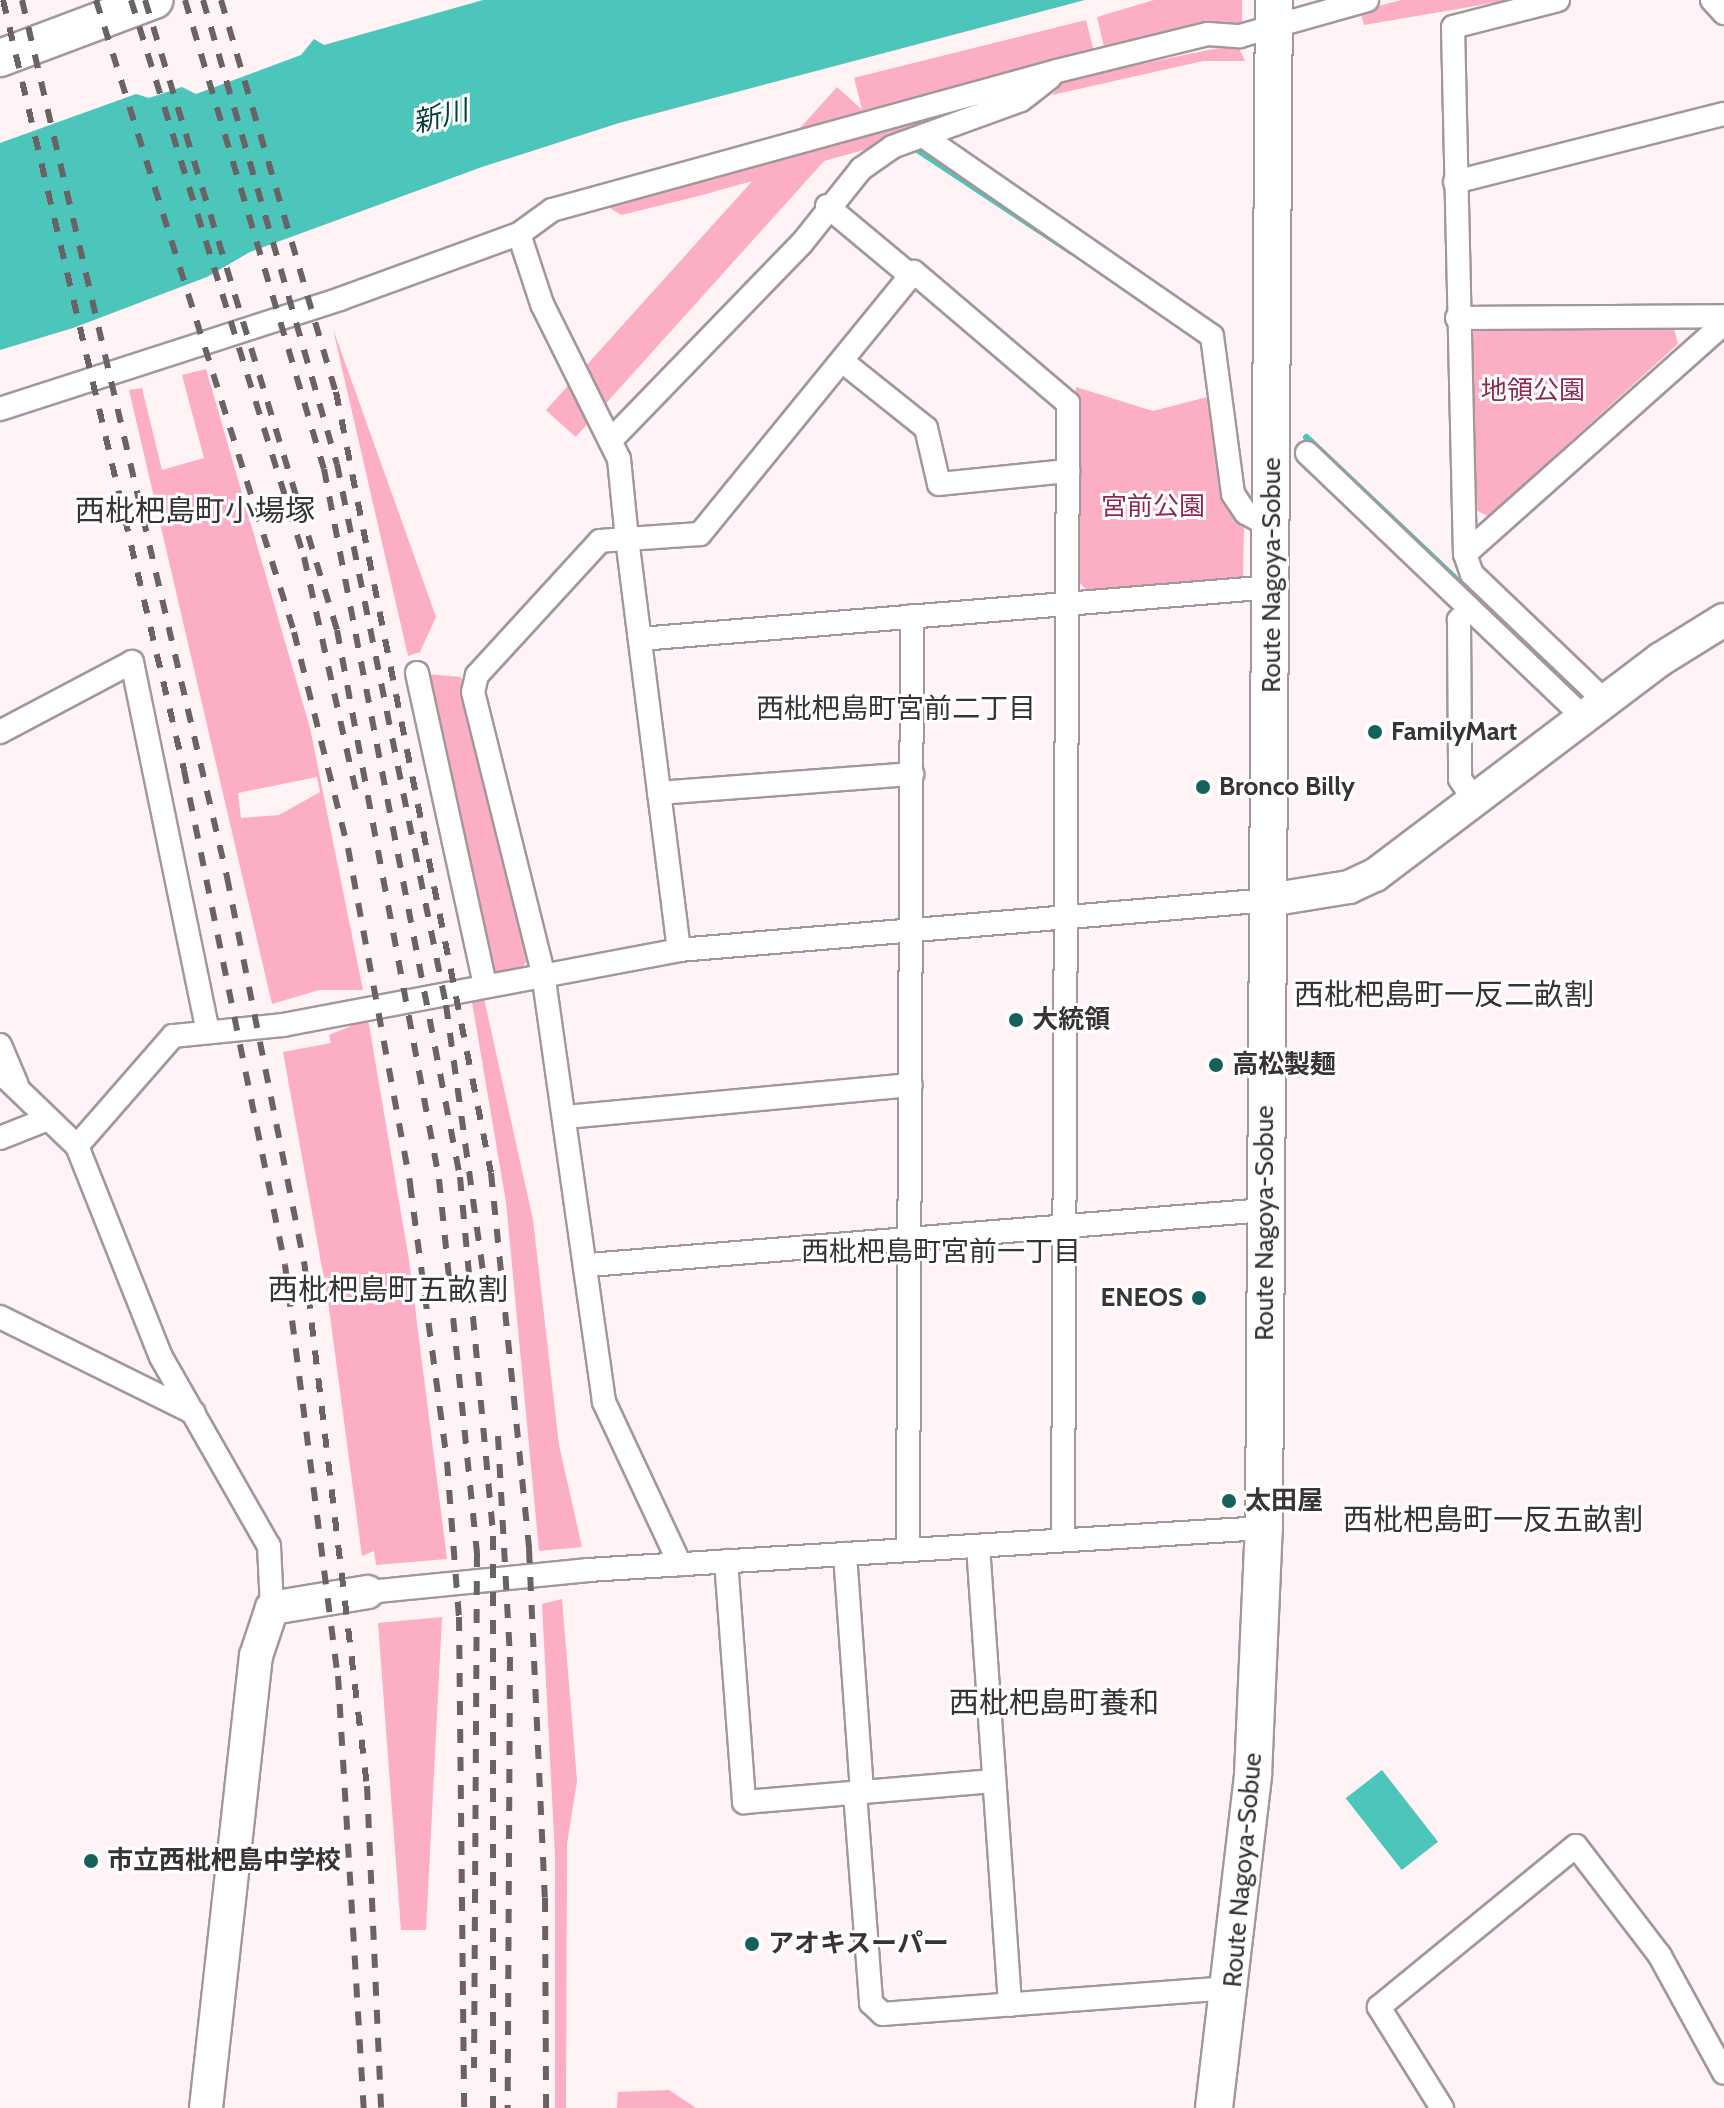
<!DOCTYPE html>
<meta charset="utf-8">
<style>
body{margin:0}
#map{position:relative;width:1724px;height:2108px;overflow:hidden;background:#fff3f6;font-family:Cabin,"Noto Sans JP",sans-serif}
div>[style]{position:absolute}
.green>*{inset:0;background:#fcaec4;transform-origin:0 0}
.water>*{inset:0;background:#4cc5ba;transform-origin:0 0}
.stream>*{height:7px;margin:-3.5px;padding:0 3.5px;transform-origin:3.5px;border-radius:3.5px;background:#4cc5ba}
.roads{filter:drop-shadow(2px 0 #a4979a) drop-shadow(-2px 0 #a4979a) drop-shadow(0 2px #a4979a) drop-shadow(0 -2px #a4979a)}
.street>*{height:22px;margin:-11px;padding:0 11px;transform-origin:11px;border-radius:11px;background:#fff}
.secondary>*{height:32px;margin:-16px;padding:0 16px;transform-origin:16px;border-radius:16px;background:#fff}
.primary>*{height:36px;margin:-18px;padding:0 18px;transform-origin:18px;border-radius:18px;background:#fff}
.rail>*{height:6px;margin-top:-3px;transform-origin:0;background:repeating-linear-gradient(90deg,#6a6365 0 14px,transparent 0 28px)}
.dots>*{width:22px;height:22px;translate:-50% -50%;box-sizing:border-box;border:4px solid #fff;border-radius:50%}
span{translate:-50% -50%;white-space:nowrap;text-align:center;line-height:1.15;-webkit-text-stroke:6px #fff;paint-order:stroke}
.park-label{font-size:26px;color:#8d2950}
.street-label{font-size:26px;color:#383334}
.poi-label{font-size:26px;color:#383334;font-weight:700}
.left{translate:0 -50%;text-align:left}
.right{translate:-100% -50%;text-align:right}
.water-label{font-size:28px;color:#063f3b;font-style:italic}
.neighbourhood-label{font-size:28px;color:#383334}
.quarter-label{font-size:30px;color:#383334}
</style>
<div id="map">
<div class="green">
<div style="clip-path:polygon(1154px 0,1242px 0,1242px 26px,1209px 23px,1105px 51px,1097px 17px)"></div>
<div style="clip-path:polygon(1401px 0,1510px 0,1364px 25px,1360px 11px)"></div>
<div style="left:1086px;top:20px;width:34px;height:239px;rotate:76deg"></div>
<div style="clip-path:polygon(1237px 44px,1245px 61px,1203px 61px,1052px 95px,1065px 80px)"></div>
<div style="left:837px;top:87px;width:40px;height:435px;rotate:42deg"></div>
<div style="clip-path:polygon(1004px 92px,1007px 98px,889px 143px,695px 197px,621px 215px,610px 208px,558px 216px)"></div>
<div style="clip-path:polygon(333px 329px,436px 617px,420px 652px,408px 656px)"></div>
<div style="clip-path:polygon(1476px 329px,1674px 329px,1678px 344px,1488px 516px,1471px 508px,1469px 337px)"></div>
<div style="clip-path:polygon(evenodd,206px 369px,310px 728px,363px 990px,319px 990px,272px 1004px,129px 390px,142px 388px,162px 470px,204px 458px,182px 375px,206px 369px,317px 777px,320px 792px,279px 815px,241px 818px,238px 793px,317px 777px)"></div>
<div style="clip-path:polygon(1076px 387px,1153px 411px,1211px 396px,1244px 525px,1243px 577px,1087px 590px,1076px 580px)"></div>
<div style="clip-path:polygon(426px 674px,461px 677px,529px 958px,522px 968px,493px 972px)"></div>
<div style="clip-path:polygon(483px 994px,533px 1220px,559px 1445px,582px 1547px,539px 1551px,506px 1202px,471px 996px)"></div>
<div style="clip-path:polygon(368px 1019px,409px 1260px,447px 1559px,376px 1565px,374px 1551px,362px 1556px,328px 1301px,283px 1052px,331px 1043px,329px 1035px)"></div>
<div style="clip-path:polygon(562px 1599px,577px 1781px,567px 1844px,566px 2108px,555px 2108px,555px 1855px,542px 1604px)"></div>
<div style="clip-path:polygon(442px 1617px,426px 1930px,401px 1930px,378px 1623px)"></div>
<div style="clip-path:polygon(669px 2090px,696px 2108px,617px 2108px,618px 2092px)"></div>
</div>
<div class="water">
<div style="clip-path:polygon(483px 0,1085px 0,619px 123px,482px 167px,250px 252px,207px 277px,73px 328px,0 350px,0 143px,136px 94px,149px 98px,182px 87px,196px 94px,301px 55px,314px 39px,324px 45px)"></div>
<div style="left:1382px;top:1770px;width:91px;height:46px;rotate:52deg"></div>
</div>
<div class="stream">
<div style="left:914px;top:147px;width:188px;rotate:33.5deg"></div>
<div style="left:1306px;top:437px;width:359px;rotate:43.5deg"></div>
</div>
<div class="roads">
<div class="street">
<div style="left:1558px;top:0;width:108px;rotate:165.6deg"></div>
<div style="left:1453px;top:27px;width:527px;rotate:88.7deg"></div>
<div style="left:1465px;top:554px;width:21px;rotate:71deg"></div>
<div style="left:1472px;top:574px;width:184px;rotate:43.7deg"></div>
<div style="left:1712px;top:0;width:18px;rotate:47deg"></div>
<div style="left:923px;top:136px;width:351px;rotate:34.7deg"></div>
<div style="left:1212px;top:336px;width:159px;rotate:82.4deg"></div>
<div style="left:1233px;top:494px;width:23px;rotate:56deg"></div>
<div style="left:1246px;top:513px;width:31px;rotate:29deg"></div>
<div style="left:1455px;top:182px;width:277px;rotate:-14.2deg"></div>
<div style="left:827px;top:206px;width:109px;rotate:39.8deg"></div>
<div style="left:519px;top:234px;width:74px;rotate:71.8deg"></div>
<div style="left:542px;top:304px;width:173px;rotate:63.6deg"></div>
<div style="left:619px;top:459px;width:80px;rotate:84.3deg"></div>
<div style="left:627px;top:539px;width:27px;rotate:176deg"></div>
<div style="left:600px;top:541px;width:182px;rotate:132.5deg"></div>
<div style="left:477px;top:675px;width:17px;rotate:103deg"></div>
<div style="left:473px;top:692px;width:290px;rotate:76deg"></div>
<div style="left:543px;top:973px;width:433px;rotate:81.9deg"></div>
<div style="left:604px;top:1402px;width:179px;rotate:64.9deg"></div>
<div style="left:1457px;top:318px;width:267px;rotate:-0.4deg"></div>
<div style="left:842px;top:361px;width:107px;rotate:38.6deg"></div>
<div style="left:926px;top:428px;width:57px;rotate:76.9deg"></div>
<div style="left:939px;top:484px;width:130px;rotate:-5.8deg"></div>
<div style="left:0;top:409px;width:357px;rotate:-17.9deg"></div>
<div style="left:340px;top:299px;width:190px;rotate:-20deg"></div>
<div style="left:519px;top:234px;width:41px;rotate:-36deg"></div>
<div style="left:552px;top:210px;width:524px;rotate:-15.39deg"></div>
<div style="left:1057px;top:71px;width:155px;rotate:-13.8deg"></div>
<div style="left:1208px;top:34px;width:32px;rotate:4deg"></div>
<div style="left:1240px;top:36px;width:132px;rotate:-15.8deg"></div>
<div style="left:611px;top:440px;width:274px;rotate:-45.9deg"></div>
<div style="left:802px;top:243px;width:95px;rotate:-51.4deg"></div>
<div style="left:861px;top:169px;width:38px;rotate:-35deg"></div>
<div style="left:892px;top:147px;width:137px;rotate:-20deg"></div>
<div style="left:1021px;top:100px;width:37px;rotate:-38deg"></div>
<div style="left:1307px;top:453px;width:382px;rotate:43.7deg"></div>
<div style="left:1465px;top:554px;width:347px;rotate:-41.7deg"></div>
<div style="left:1470px;top:609px;width:16px;rotate:135deg"></div>
<div style="left:1459px;top:620px;width:159px;rotate:89.6deg"></div>
<div style="left:1460px;top:779px;width:25px;rotate:56deg"></div>
<div style="left:640px;top:639px;width:635px;rotate:-4.7deg"></div>
<div style="left:417px;top:673px;width:319px;rotate:77.7deg"></div>
<div style="left:0;top:732px;width:149px;rotate:-27.9deg"></div>
<div style="left:132px;top:662px;width:378px;rotate:78.4deg"></div>
<div style="left:659px;top:793px;width:254px;rotate:-4.3deg"></div>
<div style="left:679px;top:950px;width:414px;rotate:-97.2deg"></div>
<div style="left:627px;top:539px;width:73px;rotate:-3.9deg"></div>
<div style="left:700px;top:534px;width:338px;rotate:-50.8deg"></div>
<div style="left:914px;top:272px;width:202px;rotate:40.4deg"></div>
<div style="left:1068px;top:403px;width:1137px;rotate:90.25deg"></div>
<div style="left:0;top:1045px;width:43px;rotate:67deg"></div>
<div style="left:0;top:1072px;width:107px;rotate:43.9deg"></div>
<div style="left:77px;top:1146px;width:227px;rotate:68.3deg"></div>
<div style="left:161px;top:1357px;width:218px;rotate:60.3deg"></div>
<div style="left:269px;top:1546px;width:62px;rotate:87.2deg"></div>
<div style="left:566px;top:1117px;width:346px;rotate:-5.3deg"></div>
<div style="left:0;top:1138px;width:48px;rotate:-21.8deg"></div>
<div style="left:77px;top:1146px;width:146px;rotate:-48.9deg"></div>
<div style="left:173px;top:1036px;width:111px;rotate:-5.7deg"></div>
<div style="left:283px;top:1025px;width:403px;rotate:-10.7deg"></div>
<div style="left:679px;top:950px;width:592px;rotate:-4.84deg"></div>
<div style="left:589px;top:1265px;width:678px;rotate:-4.65deg"></div>
<div style="left:0;top:1317px;width:216px;rotate:26.3deg"></div>
<div style="left:978px;top:1546px;width:460px;rotate:86deg"></div>
<div style="left:908px;top:1550px;width:934px;rotate:-89.75deg"></div>
<div style="left:845px;top:1554px;width:239px;rotate:85.9deg"></div>
<div style="left:726px;top:1561px;width:242px;rotate:85.7deg"></div>
<div style="left:744px;top:1802px;width:251px;rotate:-4.8deg"></div>
<div style="left:368px;top:1592px;width:221px;rotate:-5.7deg"></div>
<div style="left:588px;top:1570px;width:677px;rotate:-3.56deg"></div>
<div style="left:855px;top:1793px;width:211px;rotate:85.6deg"></div>
<div style="left:871px;top:2003px;width:16px;rotate:43deg"></div>
<div style="left:883px;top:2014px;width:350px;rotate:-4.3deg"></div>
<div style="left:1442px;top:2108px;width:119px;rotate:-122deg"></div>
<div style="left:1379px;top:2007px;width:254px;rotate:-39.3deg"></div>
<div style="left:1576px;top:1846px;width:138px;rotate:52.6deg"></div>
<div style="left:1660px;top:1956px;width:133px;rotate:61.3deg"></div>
</div>
<div class="secondary">
<div style="left:1269px;top:900px;width:81px;rotate:-9.2deg"></div>
<div style="left:1349px;top:887px;width:29px;rotate:-25deg"></div>
<div style="left:1375px;top:875px;width:358px;rotate:-37.1deg"></div>
<div style="left:1661px;top:659px;width:74px;rotate:-31.8deg"></div>
<div style="left:206px;top:2108px;width:455px;rotate:-83.7deg"></div>
<div style="left:256px;top:1656px;width:51px;rotate:-71.6deg"></div>
<div style="left:272px;top:1608px;width:97px;rotate:-9.5deg"></div>
</div>
<div class="primary">
<div style="left:0;top:58px;width:165px;rotate:-20.6deg"></div>
<div style="left:1214px;top:2108px;width:335px;rotate:-83.3deg"></div>
<div style="left:1253px;top:1775px;width:247px;rotate:-87.5deg"></div>
<div style="left:1264px;top:1528px;width:1528px;rotate:-89.63deg"></div>
</div>
</div>
<div class="rail">
<div style="left:3px;top:0;width:791px;rotate:76.77deg"></div>
<div style="left:184px;top:770px;width:505px;rotate:78.47deg"></div>
<div style="left:285px;top:1265px;width:414px;rotate:82.7deg"></div>
<div style="left:338px;top:1676px;width:433px;rotate:86.6deg"></div>
<div style="left:22px;top:0;width:901px;rotate:76.84deg"></div>
<div style="left:227px;top:877px;width:398px;rotate:78.7deg"></div>
<div style="left:305px;top:1267px;width:523px;rotate:83.19deg"></div>
<div style="left:367px;top:1786px;width:322px;rotate:87.5deg"></div>
<div style="left:96px;top:0;width:662px;rotate:72.6deg"></div>
<div style="left:294px;top:632px;width:223px;rotate:76deg"></div>
<div style="left:348px;top:848px;width:342px;rotate:79.5deg"></div>
<div style="left:410px;top:1184px;width:280px;rotate:82.4deg"></div>
<div style="left:447px;top:1462px;width:155px;rotate:85.6deg"></div>
<div style="left:459px;top:1617px;width:491px;rotate:89.4deg"></div>
<div style="left:131px;top:0;width:583px;rotate:72.75deg"></div>
<div style="left:304px;top:557px;width:249px;rotate:77.5deg"></div>
<div style="left:145px;top:0;width:659px;rotate:73.05deg"></div>
<div style="left:337px;top:630px;width:558px;rotate:79.47deg"></div>
<div style="left:439px;top:1179px;width:376px;rotate:84.2deg"></div>
<div style="left:477px;top:1553px;width:515px;rotate:90.33deg"></div>
<div style="left:185px;top:0;width:489px;rotate:73.5deg"></div>
<div style="left:324px;top:469px;width:721px;rotate:79.13deg"></div>
<div style="left:460px;top:1177px;width:361px;rotate:84.7deg"></div>
<div style="left:493px;top:1536px;width:572px;rotate:90deg"></div>
<div style="left:203px;top:0;width:483px;rotate:73.9deg"></div>
<div style="left:337px;top:464px;width:552px;rotate:78.61deg"></div>
<div style="left:446px;top:1005px;width:271px;rotate:82.1deg"></div>
<div style="left:221px;top:0;width:409px;rotate:73.7deg"></div>
<div style="left:336px;top:392px;width:796px;rotate:78.77deg"></div>
<div style="left:491px;top:1173px;width:378px;rotate:84.2deg"></div>
<div style="left:529px;top:1549px;width:349px;rotate:87.4deg"></div>
<div style="left:545px;top:1898px;width:210px;rotate:89.7deg"></div>
<div style="left:498px;top:1436px;width:221px;rotate:86.9deg"></div>
<div style="left:510px;top:1657px;width:451px;rotate:90.3deg"></div>
</div>
<div class="dots">
<div style="left:1375px;top:732px;background:#15625c"></div>
<div style="left:1203px;top:787px;background:#15625c"></div>
<div style="left:1016px;top:1020px;background:#15625c"></div>
<div style="left:1216px;top:1065px;background:#15625c"></div>
<div style="left:1199px;top:1298px;background:#15625c"></div>
<div style="left:1229px;top:1501px;background:#15625c"></div>
<div style="left:91px;top:1861px;background:#15625c"></div>
<div style="left:752px;top:1944px;background:#15625c"></div>
</div>
<div class="park-label">
<span style="left:1533px;top:391px">地領公園</span>
<span style="left:1153px;top:507px">宮前公園</span>
</div>
<div class="street-label">
<span style="left:1272px;top:575px;rotate:-90deg">Route Nagoya-Sobue</span>
<span style="left:1265px;top:1223px;rotate:-90deg">Route Nagoya-Sobue</span>
<span style="left:1243px;top:1870px;rotate:-85deg">Route Nagoya-Sobue</span>
</div>
<div class="poi-label">
<span class="left" style="left:1391px;top:732px">FamilyMart</span>
<span class="left" style="left:1219px;top:787px">Bronco Billy</span>
<span class="left" style="left:1032px;top:1020px">大統領</span>
<span class="left" style="left:1232px;top:1065px">高松製麺</span>
<span class="right" style="left:1183px;top:1298px">ENEOS</span>
<span class="left" style="left:1245px;top:1501px">太田屋</span>
<span class="left" style="left:107px;top:1861px">市立西枇杷島中学校</span>
<span class="left" style="left:768px;top:1944px">アオキスーパー</span>
</div>
<div class="water-label">
<span style="left:440px;top:116px;rotate:-14deg">新川</span>
</div>
<div class="neighbourhood-label">
<span style="left:896px;top:708px">西枇杷島町宮前二丁目</span>
<span style="left:941px;top:1251px">西枇杷島町宮前一丁目</span>
</div>
<div class="quarter-label">
<span style="left:195px;top:511px">西枇杷島町小場塚</span>
<span style="left:1444px;top:995px">西枇杷島町一反二畝割</span>
<span style="left:388px;top:1290px">西枇杷島町五畝割</span>
<span style="left:1493px;top:1520px">西枇杷島町一反五畝割</span>
<span style="left:1054px;top:1703px">西枇杷島町養和</span>
</div>
</div>
